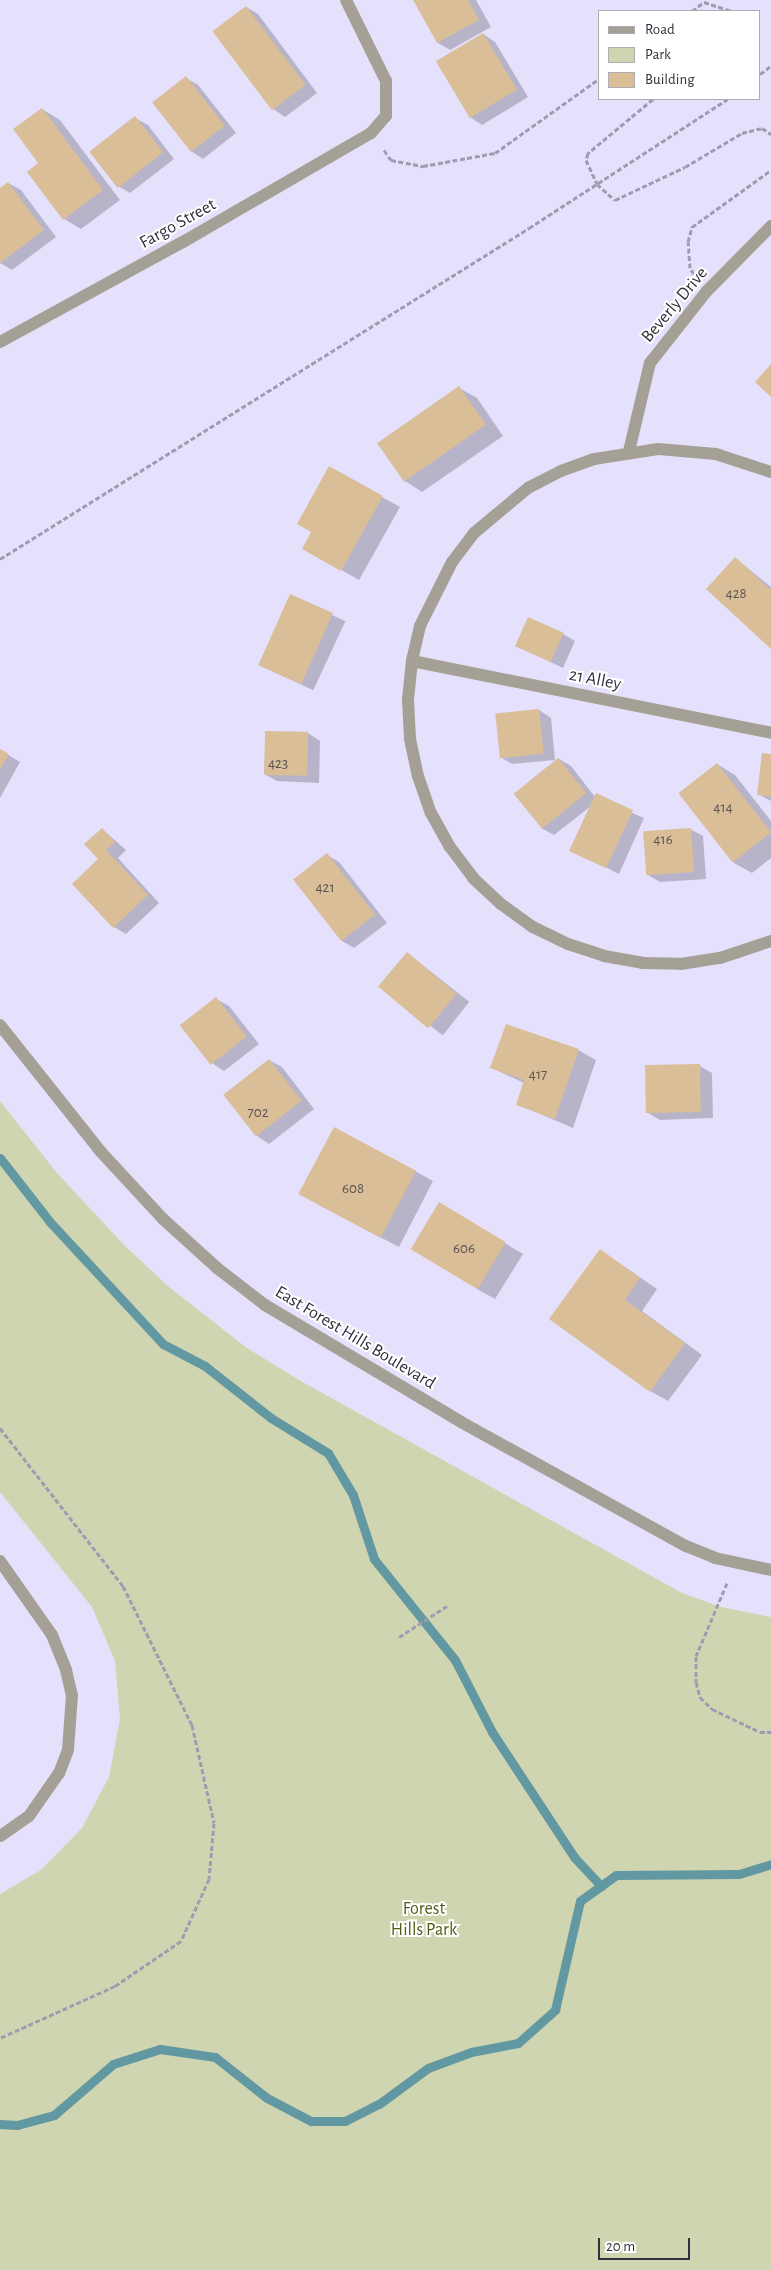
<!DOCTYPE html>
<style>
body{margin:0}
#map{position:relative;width:771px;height:2270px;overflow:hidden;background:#e5e1fc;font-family:"Alegreya Sans",sans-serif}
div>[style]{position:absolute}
.green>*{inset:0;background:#d0d5b1}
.shadow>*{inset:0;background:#0003;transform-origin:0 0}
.stream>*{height:9px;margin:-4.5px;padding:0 4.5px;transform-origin:4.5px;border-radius:4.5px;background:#6298a1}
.building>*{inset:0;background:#d9be98;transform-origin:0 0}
.path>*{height:3px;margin-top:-1.5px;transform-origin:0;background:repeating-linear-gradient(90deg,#9f9bb0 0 5px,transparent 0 7.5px)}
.lane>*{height:12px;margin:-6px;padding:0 6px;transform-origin:6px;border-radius:6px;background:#a5a095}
.street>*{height:12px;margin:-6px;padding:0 6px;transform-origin:6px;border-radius:6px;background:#a5a095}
span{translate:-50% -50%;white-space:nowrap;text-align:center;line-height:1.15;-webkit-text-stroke:4px #fff;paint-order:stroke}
.number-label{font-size:15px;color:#5c5452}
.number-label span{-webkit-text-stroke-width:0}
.street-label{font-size:18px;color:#32303b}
.park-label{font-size:18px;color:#565b17}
.legend{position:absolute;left:598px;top:10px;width:162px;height:90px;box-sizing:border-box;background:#fff;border:1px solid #adacb1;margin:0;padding:6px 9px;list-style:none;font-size:15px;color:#32303b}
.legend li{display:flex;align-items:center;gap:10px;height:25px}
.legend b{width:25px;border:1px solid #adacb1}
.scale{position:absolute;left:598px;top:2238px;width:92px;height:22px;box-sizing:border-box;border:2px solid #32303b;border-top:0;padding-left:6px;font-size:15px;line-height:18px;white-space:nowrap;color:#32303b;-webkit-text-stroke:4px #fff;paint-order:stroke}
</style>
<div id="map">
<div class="green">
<div style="clip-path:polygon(0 1101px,57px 1173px,125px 1246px,169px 1287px,247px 1348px,299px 1380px,682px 1593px,721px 1607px,771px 1617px,771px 2270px,0 2270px,0 1894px,41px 1870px,82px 1828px,109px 1777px,120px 1719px,115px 1661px,92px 1607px,0 1492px)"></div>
</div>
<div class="shadow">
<div style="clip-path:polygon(415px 0,476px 0,491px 27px,450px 50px,438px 43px)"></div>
<div style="clip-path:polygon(246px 7px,258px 14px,317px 93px,285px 117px,273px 109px)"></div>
<div style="clip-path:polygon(483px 34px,495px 42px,528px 97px,482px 125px,470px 117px,437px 62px)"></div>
<div style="clip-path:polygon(186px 78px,198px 85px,236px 133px,203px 159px,191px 151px,154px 103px)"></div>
<div style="clip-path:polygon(42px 109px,60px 120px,120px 200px,81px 229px,64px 219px,40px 164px)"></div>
<div style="clip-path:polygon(135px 118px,148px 125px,174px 159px,130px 193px,118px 186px,91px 152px)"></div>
<div style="clip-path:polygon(8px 183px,21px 190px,56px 237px,12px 270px,0 263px,0 189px)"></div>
<div style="clip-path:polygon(459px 388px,477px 398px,503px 436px,422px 492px,405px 481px)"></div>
<div style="clip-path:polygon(330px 468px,400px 507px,359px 580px,303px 548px,313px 532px)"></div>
<div style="clip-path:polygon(735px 558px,771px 587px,771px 647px)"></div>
<div style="left:291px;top:596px;width:60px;height:76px;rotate:25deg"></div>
<div style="clip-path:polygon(563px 634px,575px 641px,563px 668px,517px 646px)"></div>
<div style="clip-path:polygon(539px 710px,551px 718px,555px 760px,512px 764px,500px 757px)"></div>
<div style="clip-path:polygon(266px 732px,308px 733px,320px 741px,319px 783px,277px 781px,264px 774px)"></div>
<div style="clip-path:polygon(0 750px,20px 762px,0 798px)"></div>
<div style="clip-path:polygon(771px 755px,771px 801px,758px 794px)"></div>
<div style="clip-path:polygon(559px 759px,571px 766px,595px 797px,644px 818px,619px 874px,571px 850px,591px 806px,554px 835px,541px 828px)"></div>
<div style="clip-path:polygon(717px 764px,735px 775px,771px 821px,771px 858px,752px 873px,734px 863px)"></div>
<div style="clip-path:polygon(102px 829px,126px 850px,118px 858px,159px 903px,126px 934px,114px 927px,100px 859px)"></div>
<div style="clip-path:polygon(690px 829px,703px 836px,706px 879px,660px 882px,648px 875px)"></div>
<div style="clip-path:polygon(327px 855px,339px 862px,387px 923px,354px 948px,342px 941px)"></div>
<div style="left:407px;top:953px;width:79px;height:43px;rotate:38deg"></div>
<div style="clip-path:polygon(216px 999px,229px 1006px,259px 1044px,224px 1071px,212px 1063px,182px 1025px)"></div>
<div style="clip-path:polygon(578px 1050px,596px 1060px,573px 1128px,517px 1104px,524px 1083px,492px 1068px)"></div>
<div style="clip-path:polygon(269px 1060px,282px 1067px,314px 1109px,269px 1144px,257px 1136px)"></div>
<div style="clip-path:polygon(700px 1066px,712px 1073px,713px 1118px,660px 1120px,648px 1113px)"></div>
<div style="clip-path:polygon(415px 1171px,433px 1181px,399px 1247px,319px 1205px)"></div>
<div style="clip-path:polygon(457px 1214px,523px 1254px,495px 1299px,477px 1289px)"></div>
<div style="clip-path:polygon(600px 1250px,657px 1289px,642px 1311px,702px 1355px,668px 1401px,650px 1391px)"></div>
</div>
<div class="stream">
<div style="left:0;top:1158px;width:81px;rotate:52deg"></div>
<div style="left:50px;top:1222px;width:166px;rotate:47.2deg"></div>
<div style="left:163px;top:1344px;width:47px;rotate:27.6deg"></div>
<div style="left:205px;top:1366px;width:84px;rotate:38.2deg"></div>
<div style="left:271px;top:1418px;width:67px;rotate:31.6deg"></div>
<div style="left:328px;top:1453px;width:49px;rotate:59.2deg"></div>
<div style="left:353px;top:1495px;width:67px;rotate:71.8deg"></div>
<div style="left:374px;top:1559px;width:129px;rotate:51.3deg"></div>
<div style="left:455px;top:1660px;width:81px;rotate:62.8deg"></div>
<div style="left:492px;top:1732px;width:149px;rotate:56.7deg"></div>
<div style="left:574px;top:1857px;width:40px;rotate:47deg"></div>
<div style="left:0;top:2124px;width:17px;rotate:3deg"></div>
<div style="left:17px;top:2125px;width:38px;rotate:-15deg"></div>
<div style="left:54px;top:2115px;width:78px;rotate:-40.8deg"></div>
<div style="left:113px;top:2064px;width:49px;rotate:-17.7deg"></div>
<div style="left:160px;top:2049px;width:56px;rotate:8.3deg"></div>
<div style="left:215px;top:2057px;width:66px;rotate:38.3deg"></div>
<div style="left:267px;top:2098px;width:50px;rotate:27.6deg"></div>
<div style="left:311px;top:2121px;width:34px"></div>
<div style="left:345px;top:2121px;width:38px;rotate:-27deg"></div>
<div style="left:379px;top:2104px;width:61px;rotate:-36.3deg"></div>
<div style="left:428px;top:2068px;width:46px;rotate:-20.4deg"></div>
<div style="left:471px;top:2052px;width:48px;rotate:-10.8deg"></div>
<div style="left:518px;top:2043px;width:50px;rotate:-41.7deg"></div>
<div style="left:555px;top:2010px;width:112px;rotate:-77.1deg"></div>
<div style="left:580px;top:1901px;width:44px;rotate:-35.8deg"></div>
<div style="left:616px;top:1875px;width:123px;rotate:-0.5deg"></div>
<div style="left:739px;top:1874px;width:34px;rotate:-17deg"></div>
</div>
<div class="building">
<div style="clip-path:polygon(413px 0,468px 0,479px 20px,437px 43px)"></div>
<div style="left:246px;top:6px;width:99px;height:42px;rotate:53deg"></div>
<div style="left:483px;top:33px;width:66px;height:55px;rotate:59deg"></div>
<div style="left:186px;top:76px;width:63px;height:43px;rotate:52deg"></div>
<div style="clip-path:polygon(42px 108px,103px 190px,63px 220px,27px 172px,38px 163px,13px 129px)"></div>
<div style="left:135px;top:116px;width:46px;height:58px;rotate:52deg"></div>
<div style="clip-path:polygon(8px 182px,44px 230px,0 263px,0 188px)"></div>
<div style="clip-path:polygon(771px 364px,771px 397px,755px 382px)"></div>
<div style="left:459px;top:386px;width:47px;height:100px;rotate:55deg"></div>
<div style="clip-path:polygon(329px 466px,383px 496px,341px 571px,302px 549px,311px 532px,297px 524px)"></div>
<div style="clip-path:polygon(735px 557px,771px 590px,771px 649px,706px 589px)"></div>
<div style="left:290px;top:594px;width:47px;height:78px;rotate:24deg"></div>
<div style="left:528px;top:617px;width:39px;height:32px;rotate:24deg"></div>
<div style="left:539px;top:709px;width:45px;height:44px;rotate:84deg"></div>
<div style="left:265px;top:731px;width:43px;height:44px;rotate:1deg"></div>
<div style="clip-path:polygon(0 749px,9px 754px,0 769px)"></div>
<div style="clip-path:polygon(762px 753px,771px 754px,771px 797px,757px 795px)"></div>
<div style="left:558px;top:758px;width:45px;height:57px;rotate:51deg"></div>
<div style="left:717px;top:763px;width:88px;height:49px;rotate:52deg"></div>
<div style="left:596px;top:793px;width:41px;height:64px;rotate:25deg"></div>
<div style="clip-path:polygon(102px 828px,115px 842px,106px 850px,148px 895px,113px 928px,72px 884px,98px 859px,84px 844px)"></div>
<div style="left:691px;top:828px;width:44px;height:48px;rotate:86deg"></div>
<div style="left:327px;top:853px;width:78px;height:43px;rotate:52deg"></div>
<div style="left:407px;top:952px;width:65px;height:45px;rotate:40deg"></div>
<div style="left:216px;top:997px;width:50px;height:46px;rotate:52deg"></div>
<div style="clip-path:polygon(506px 1024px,579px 1049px,555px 1119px,516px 1105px,524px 1080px,490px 1068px)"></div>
<div style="left:269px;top:1059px;width:53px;height:58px;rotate:52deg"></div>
<div style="left:700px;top:1064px;width:48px;height:55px;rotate:89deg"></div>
<div style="left:334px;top:1127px;width:93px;height:76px;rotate:28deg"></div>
<div style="left:439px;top:1202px;width:78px;height:55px;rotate:31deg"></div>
<div style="clip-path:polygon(600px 1249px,640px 1278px,625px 1300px,685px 1343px,650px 1392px,549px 1319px)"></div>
</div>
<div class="path">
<div style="left:692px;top:11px;width:15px;rotate:-37deg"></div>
<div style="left:704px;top:2px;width:29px;rotate:18deg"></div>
<div style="left:760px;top:74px;width:14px;rotate:-36deg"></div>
<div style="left:653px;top:99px;width:85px;rotate:140.3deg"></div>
<div style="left:588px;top:153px;width:7px;rotate:106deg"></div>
<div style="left:586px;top:160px;width:26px;rotate:65deg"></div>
<div style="left:597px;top:184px;width:24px;rotate:42deg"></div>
<div style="left:615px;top:200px;width:77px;rotate:-25.2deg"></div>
<div style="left:685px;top:167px;width:66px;rotate:-30.8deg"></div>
<div style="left:742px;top:133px;width:21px;rotate:-14deg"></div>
<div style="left:762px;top:128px;width:11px;rotate:34deg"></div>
<div style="left:384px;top:150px;width:12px;rotate:55deg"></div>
<div style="left:391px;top:160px;width:33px;rotate:11deg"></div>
<div style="left:423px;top:166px;width:73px;rotate:-10.2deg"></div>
<div style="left:495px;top:153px;width:129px;rotate:-35.5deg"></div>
<div style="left:694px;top:274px;width:7px;rotate:-124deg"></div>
<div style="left:690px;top:268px;width:26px;rotate:-94deg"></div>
<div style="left:688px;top:242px;width:16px;rotate:-75deg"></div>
<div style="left:692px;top:227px;width:97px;rotate:-35.8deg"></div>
<div style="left:0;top:559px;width:624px;rotate:-32.03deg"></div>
<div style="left:529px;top:228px;width:237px;rotate:-33deg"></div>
<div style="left:0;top:1428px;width:200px;rotate:52.1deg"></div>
<div style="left:123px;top:1586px;width:155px;rotate:63.6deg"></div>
<div style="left:192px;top:1725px;width:100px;rotate:77.3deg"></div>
<div style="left:214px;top:1823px;width:56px;rotate:95.1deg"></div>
<div style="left:209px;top:1879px;width:68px;rotate:114.3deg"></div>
<div style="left:181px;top:1941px;width:80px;rotate:145.7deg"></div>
<div style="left:115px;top:1986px;width:126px;rotate:155.7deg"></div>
<div style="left:727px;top:1583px;width:79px;rotate:113deg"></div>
<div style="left:696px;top:1656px;width:26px;rotate:90deg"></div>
<div style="left:696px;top:1682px;width:16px;rotate:75deg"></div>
<div style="left:700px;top:1697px;width:17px;rotate:45deg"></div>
<div style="left:712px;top:1709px;width:53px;rotate:25.6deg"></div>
<div style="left:760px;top:1732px;width:11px"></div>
<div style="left:399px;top:1637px;width:57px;rotate:-32.9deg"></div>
</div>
<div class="lane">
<div style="left:412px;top:661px;width:366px;rotate:11.3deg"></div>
</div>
<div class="street">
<div style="left:0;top:342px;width:209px;rotate:-28.7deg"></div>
<div style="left:183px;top:242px;width:217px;rotate:-30.1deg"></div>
<div style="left:371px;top:133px;width:23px;rotate:-49deg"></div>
<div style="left:386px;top:116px;width:35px;rotate:-90deg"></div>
<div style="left:386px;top:81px;width:90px;rotate:-116.3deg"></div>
<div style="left:629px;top:451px;width:90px;rotate:-76.6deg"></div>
<div style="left:650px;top:363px;width:90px;rotate:-51.7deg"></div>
<div style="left:706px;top:292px;width:93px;rotate:-45.4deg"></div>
<div style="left:771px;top:472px;width:58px;rotate:-161.9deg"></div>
<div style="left:716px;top:454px;width:58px;rotate:-175.1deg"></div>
<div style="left:658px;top:449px;width:65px;rotate:171.1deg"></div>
<div style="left:594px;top:459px;width:35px;rotate:160deg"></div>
<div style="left:561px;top:471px;width:37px;rotate:153deg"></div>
<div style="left:528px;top:488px;width:70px;rotate:140.2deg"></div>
<div style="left:474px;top:533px;width:36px;rotate:127deg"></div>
<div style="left:452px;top:562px;width:72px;rotate:116.6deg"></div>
<div style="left:420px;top:626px;width:36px;rotate:103deg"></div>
<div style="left:412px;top:661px;width:39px;rotate:96deg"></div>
<div style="left:408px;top:700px;width:39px;rotate:87deg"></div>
<div style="left:410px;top:739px;width:38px;rotate:78deg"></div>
<div style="left:418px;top:776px;width:39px;rotate:71deg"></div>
<div style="left:431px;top:813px;width:39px;rotate:61deg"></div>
<div style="left:450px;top:847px;width:39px;rotate:53deg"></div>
<div style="left:473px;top:878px;width:38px;rotate:43deg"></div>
<div style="left:501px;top:904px;width:39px;rotate:36deg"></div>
<div style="left:533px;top:927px;width:39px;rotate:26deg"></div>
<div style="left:568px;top:944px;width:38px;rotate:18deg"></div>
<div style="left:604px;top:956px;width:39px;rotate:10deg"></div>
<div style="left:642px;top:963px;width:39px;rotate:1deg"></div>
<div style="left:681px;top:964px;width:39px;rotate:-9deg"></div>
<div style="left:720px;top:958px;width:54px;rotate:-18.4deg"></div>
<div style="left:0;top:1025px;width:162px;rotate:51.5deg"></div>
<div style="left:101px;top:1152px;width:91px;rotate:47.2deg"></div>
<div style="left:163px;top:1219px;width:73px;rotate:42.2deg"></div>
<div style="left:217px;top:1268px;width:61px;rotate:37.6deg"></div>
<div style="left:265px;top:1305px;width:228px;rotate:30.8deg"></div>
<div style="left:461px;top:1422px;width:257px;rotate:28.9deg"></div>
<div style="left:686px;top:1546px;width:31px;rotate:22deg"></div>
<div style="left:715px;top:1558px;width:57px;rotate:12.1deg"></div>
<div style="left:0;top:1561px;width:90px;rotate:54.9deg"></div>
<div style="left:52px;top:1635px;width:38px;rotate:68deg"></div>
<div style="left:66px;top:1670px;width:26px;rotate:77deg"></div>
<div style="left:72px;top:1695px;width:55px;rotate:94.2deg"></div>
<div style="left:68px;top:1750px;width:25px;rotate:111deg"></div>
<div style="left:59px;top:1773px;width:52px;rotate:124.9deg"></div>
<div style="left:29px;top:1816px;width:35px;rotate:145deg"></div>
</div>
<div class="number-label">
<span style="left:736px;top:594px">428</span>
<span style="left:278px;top:764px">423</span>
<span style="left:723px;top:808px">414</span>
<span style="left:663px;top:840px">416</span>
<span style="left:325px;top:888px">421</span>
<span style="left:538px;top:1075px">417</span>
<span style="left:258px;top:1113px">702</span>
<span style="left:353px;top:1189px">608</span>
<span style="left:464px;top:1249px">606</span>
</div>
<div class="street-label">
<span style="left:178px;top:224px;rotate:-29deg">Fargo Street</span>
<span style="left:675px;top:305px;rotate:-50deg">Beverly Drive</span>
<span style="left:595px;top:680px;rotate:11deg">21 Alley</span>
<span style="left:355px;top:1338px;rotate:31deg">East Forest Hills Boulevard</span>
</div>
<div class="park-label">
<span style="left:424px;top:1920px">Forest<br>Hills Park</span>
</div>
<ul class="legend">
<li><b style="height:6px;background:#a5a095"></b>Road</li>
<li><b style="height:14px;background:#d0d5b1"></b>Park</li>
<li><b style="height:14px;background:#d9be98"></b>Building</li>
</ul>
<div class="scale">20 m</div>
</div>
